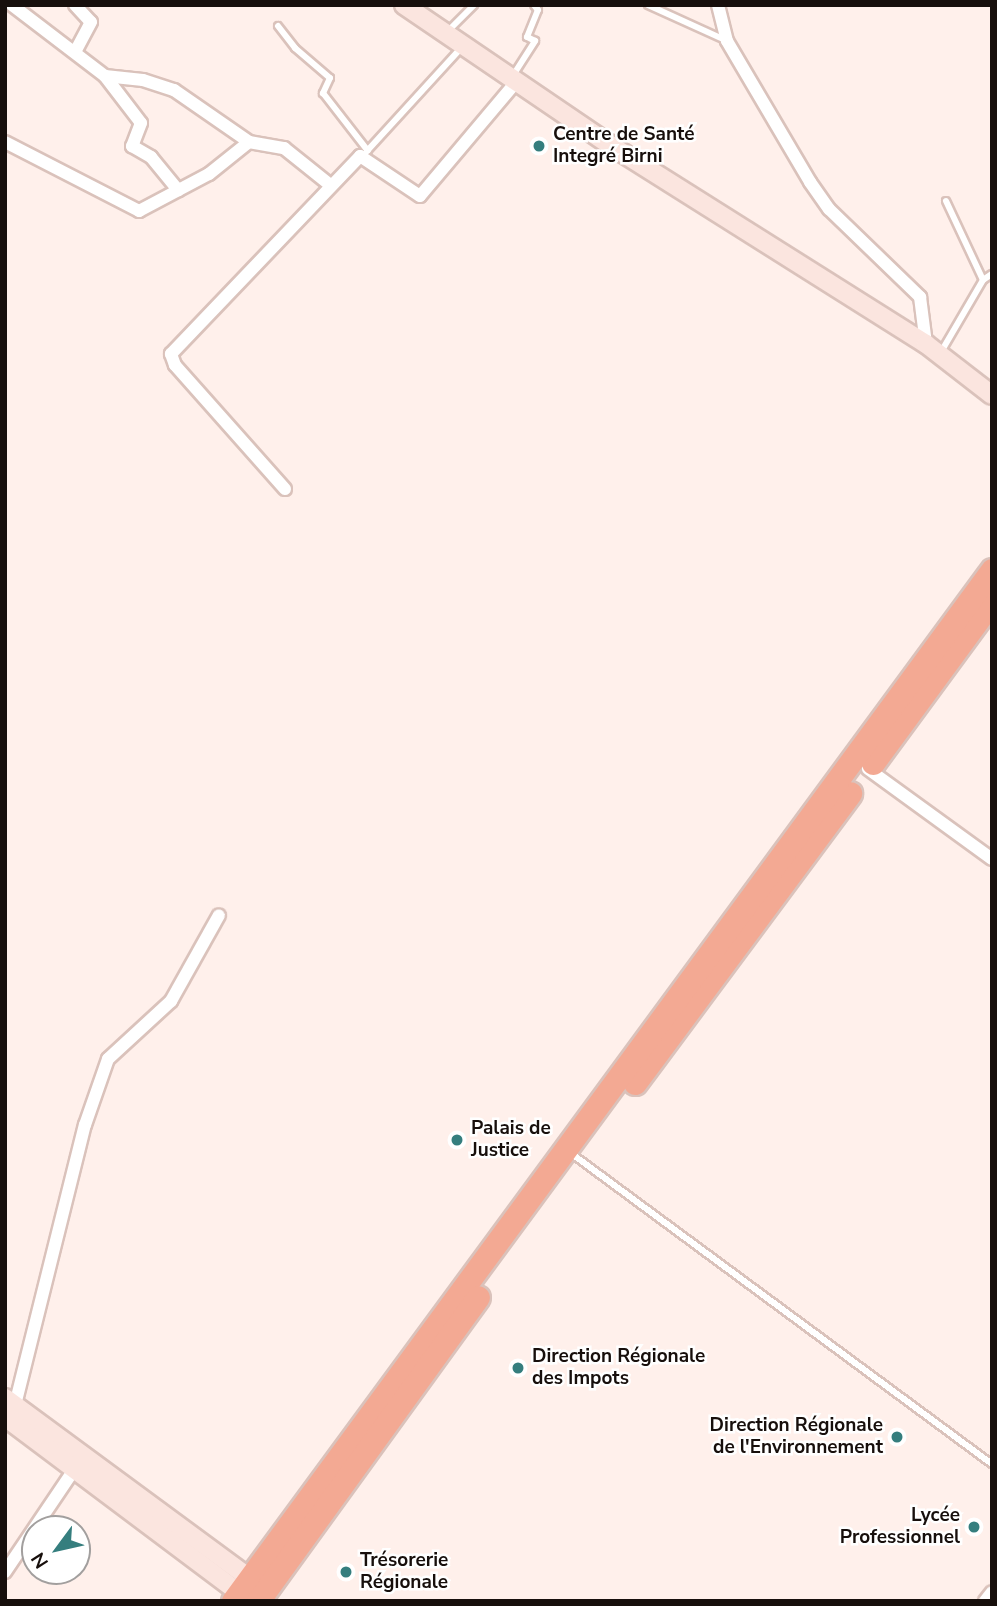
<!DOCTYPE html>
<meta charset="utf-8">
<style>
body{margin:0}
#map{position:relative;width:997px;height:1606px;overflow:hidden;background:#fff0eb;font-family:"Nunito Sans",sans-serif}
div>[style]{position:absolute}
.roads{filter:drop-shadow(2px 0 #dac2bb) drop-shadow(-2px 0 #dac2bb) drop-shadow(0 2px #dac2bb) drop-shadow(0 -2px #dac2bb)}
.lane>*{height:6px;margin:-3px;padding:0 3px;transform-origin:3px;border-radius:3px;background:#fff}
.street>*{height:12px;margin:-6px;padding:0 6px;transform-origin:6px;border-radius:6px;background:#fff}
.secondary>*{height:18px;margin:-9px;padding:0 9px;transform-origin:9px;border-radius:9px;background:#fbe5df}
.highway>*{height:23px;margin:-11.5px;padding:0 11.5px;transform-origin:11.5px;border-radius:11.5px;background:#f3a993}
.dots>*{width:19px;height:19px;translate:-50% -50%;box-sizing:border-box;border:4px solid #fff;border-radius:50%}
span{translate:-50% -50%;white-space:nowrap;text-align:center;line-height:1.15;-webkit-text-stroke:5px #fff;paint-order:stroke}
.poi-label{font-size:19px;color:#170f0c;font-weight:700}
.left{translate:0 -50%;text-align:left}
.right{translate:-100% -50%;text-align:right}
.frame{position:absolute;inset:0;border:7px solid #170f0c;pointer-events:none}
.north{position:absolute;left:21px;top:1515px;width:70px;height:70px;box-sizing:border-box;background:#fff;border:2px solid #a29f9e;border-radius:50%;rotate:237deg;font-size:19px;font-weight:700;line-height:28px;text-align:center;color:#170f0c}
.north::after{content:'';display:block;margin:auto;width:24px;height:32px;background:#357e7e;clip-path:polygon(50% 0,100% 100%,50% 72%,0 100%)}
</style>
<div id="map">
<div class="roads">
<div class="lane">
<div style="left:648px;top:5px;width:85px;rotate:24.4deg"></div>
<div style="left:278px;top:26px;width:28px;rotate:52deg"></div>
<div style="left:295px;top:48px;width:46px;rotate:40.6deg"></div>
<div style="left:330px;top:78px;width:17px;rotate:115deg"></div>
<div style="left:323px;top:93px;width:73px;rotate:52.2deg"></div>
<div style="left:448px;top:31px;width:37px;rotate:-45deg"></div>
<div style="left:512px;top:77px;width:43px;rotate:-57.4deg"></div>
<div style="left:535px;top:41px;width:9px;rotate:-153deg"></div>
<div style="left:527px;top:37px;width:29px;rotate:-68deg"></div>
<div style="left:538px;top:10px;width:6px;rotate:-129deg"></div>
<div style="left:367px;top:151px;width:139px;rotate:-47.6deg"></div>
<div style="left:946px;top:201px;width:87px;rotate:64.9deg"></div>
<div style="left:983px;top:280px;width:11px;rotate:-34deg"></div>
<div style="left:941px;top:352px;width:83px;rotate:-59.7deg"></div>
<div style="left:568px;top:1151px;width:527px;rotate:36.44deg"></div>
</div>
<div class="street">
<div style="left:12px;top:5px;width:117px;rotate:37.4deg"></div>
<div style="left:105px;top:76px;width:38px;rotate:6deg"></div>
<div style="left:143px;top:80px;width:33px;rotate:18deg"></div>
<div style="left:174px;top:90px;width:91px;rotate:34.7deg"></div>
<div style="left:249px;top:142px;width:36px;rotate:10deg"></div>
<div style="left:284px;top:148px;width:58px;rotate:38.7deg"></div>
<div style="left:75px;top:5px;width:23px;rotate:47deg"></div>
<div style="left:91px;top:22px;width:32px;rotate:118deg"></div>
<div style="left:718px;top:5px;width:37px;rotate:76deg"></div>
<div style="left:727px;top:41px;width:164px;rotate:59.5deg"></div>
<div style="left:810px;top:182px;width:33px;rotate:55deg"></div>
<div style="left:829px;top:209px;width:127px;rotate:44deg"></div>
<div style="left:920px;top:297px;width:47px;rotate:82.7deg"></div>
<div style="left:105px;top:76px;width:59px;rotate:52.5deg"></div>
<div style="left:141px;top:123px;width:25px;rotate:111deg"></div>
<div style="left:132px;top:146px;width:22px;rotate:30deg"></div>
<div style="left:151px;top:157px;width:43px;rotate:50.7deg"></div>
<div style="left:5px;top:142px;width:151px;rotate:27.2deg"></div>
<div style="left:139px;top:211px;width:79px;rotate:-27.9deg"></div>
<div style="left:209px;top:174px;width:51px;rotate:-38.7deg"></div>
<div style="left:285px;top:489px;width:166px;rotate:-131.6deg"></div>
<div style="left:175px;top:365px;width:12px;rotate:-110deg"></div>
<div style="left:171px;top:354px;width:274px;rotate:-46.3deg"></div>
<div style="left:360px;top:156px;width:72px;rotate:33.7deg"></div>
<div style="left:420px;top:196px;width:149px;rotate:-49.9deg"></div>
<div style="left:868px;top:769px;width:153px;rotate:36deg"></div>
<div style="left:15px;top:1405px;width:289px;rotate:-76deg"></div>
<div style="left:85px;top:1125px;width:70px;rotate:-70.8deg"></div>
<div style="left:108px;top:1059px;width:86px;rotate:-42.6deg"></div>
<div style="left:171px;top:1001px;width:98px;rotate:-60.8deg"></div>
<div style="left:5px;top:1572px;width:122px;rotate:-56deg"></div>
<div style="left:985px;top:1601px;width:11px;rotate:-52deg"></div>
</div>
<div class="secondary">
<div style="left:404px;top:5px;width:249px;rotate:34.2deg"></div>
<div style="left:610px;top:145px;width:373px;rotate:32.2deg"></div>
<div style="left:926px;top:344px;width:83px;rotate:37.7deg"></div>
<div style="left:5px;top:1398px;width:317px;rotate:36.4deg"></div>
<div style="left:5px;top:1417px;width:305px;rotate:36.9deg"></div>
</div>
<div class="highway">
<div style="left:873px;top:763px;width:201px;rotate:-53.7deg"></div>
<div style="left:635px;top:1083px;width:361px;rotate:-53.4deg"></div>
<div style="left:233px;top:1601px;width:1280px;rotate:-53.64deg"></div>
<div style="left:258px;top:1601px;width:375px;rotate:-54.1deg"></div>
</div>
</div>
<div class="dots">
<div style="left:539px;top:146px;background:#357e7e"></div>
<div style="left:457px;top:1140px;background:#357e7e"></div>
<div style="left:518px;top:1368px;background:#357e7e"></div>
<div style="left:897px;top:1437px;background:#357e7e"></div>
<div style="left:974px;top:1527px;background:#357e7e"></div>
<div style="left:346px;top:1572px;background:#357e7e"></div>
</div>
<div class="poi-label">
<span class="left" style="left:553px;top:146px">Centre de Santé<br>Integré Birni</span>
<span class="left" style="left:471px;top:1140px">Palais de<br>Justice</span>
<span class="left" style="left:532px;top:1368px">Direction Régionale<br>des Impots</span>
<span class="right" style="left:883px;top:1437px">Direction Régionale<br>de l'Environnement</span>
<span class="right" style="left:960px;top:1527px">Lycée<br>Professionnel</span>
<span class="left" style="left:360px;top:1572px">Trésorerie<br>Régionale</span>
</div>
<div class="frame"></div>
<div class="north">N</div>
</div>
